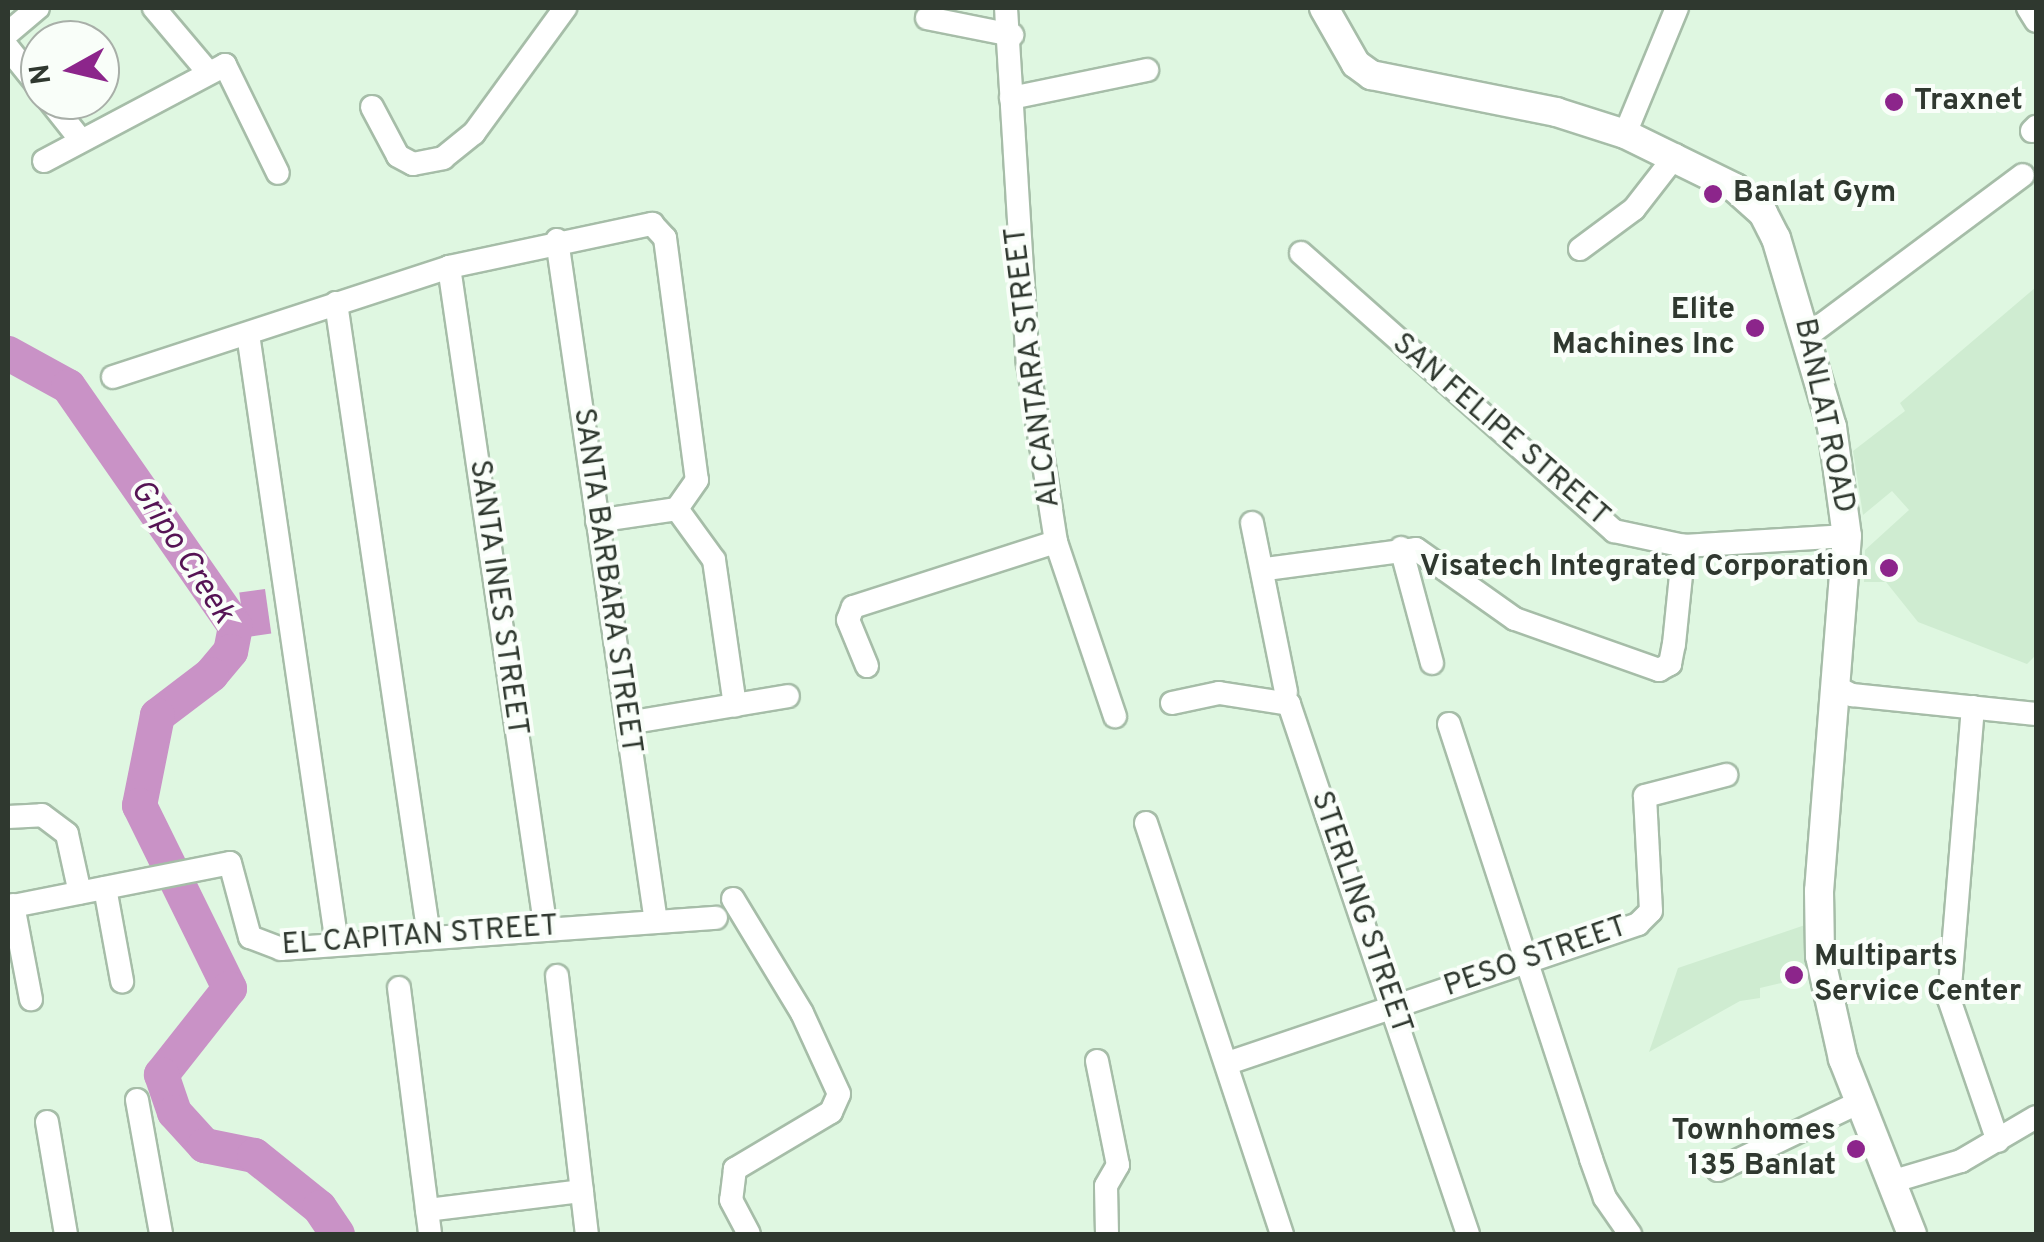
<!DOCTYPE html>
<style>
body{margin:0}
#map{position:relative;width:2044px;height:1242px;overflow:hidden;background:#dff7e1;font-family:Overpass,sans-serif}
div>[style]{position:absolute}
.built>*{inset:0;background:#cfecd1}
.water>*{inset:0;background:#c992c6;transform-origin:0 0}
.river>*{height:35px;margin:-17.5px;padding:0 17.5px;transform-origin:17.5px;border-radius:17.5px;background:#c992c6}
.roads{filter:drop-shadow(2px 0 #a6bda8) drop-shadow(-2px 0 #a6bda8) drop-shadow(0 2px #a6bda8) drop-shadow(0 -2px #a6bda8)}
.minor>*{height:22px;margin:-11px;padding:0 11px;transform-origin:11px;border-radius:11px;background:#fff}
.tertiary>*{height:28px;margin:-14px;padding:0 14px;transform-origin:14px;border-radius:14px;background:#fff}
.dots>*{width:28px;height:28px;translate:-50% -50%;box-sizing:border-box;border:5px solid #f9fef9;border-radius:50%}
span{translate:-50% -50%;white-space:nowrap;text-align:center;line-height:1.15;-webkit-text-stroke:8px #f9fef9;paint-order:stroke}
.poi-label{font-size:30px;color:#2f382f;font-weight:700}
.left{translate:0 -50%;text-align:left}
.right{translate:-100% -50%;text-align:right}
.street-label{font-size:30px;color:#2f382f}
.water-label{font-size:32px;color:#551354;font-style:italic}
.frame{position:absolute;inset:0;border:10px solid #2f382f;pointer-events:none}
.north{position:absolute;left:20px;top:20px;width:100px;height:100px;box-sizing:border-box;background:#f9fef9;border:2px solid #a8afa8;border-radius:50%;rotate:262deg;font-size:28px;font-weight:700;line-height:40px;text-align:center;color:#2f382f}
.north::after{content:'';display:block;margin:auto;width:35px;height:45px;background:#8c258b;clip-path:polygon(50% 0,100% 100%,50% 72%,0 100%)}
</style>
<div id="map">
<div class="built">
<div style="clip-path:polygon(2036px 287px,2036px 655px,2027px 664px,1918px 622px,1886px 582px,1864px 582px,1865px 550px,1909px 510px,1892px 491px,1863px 515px,1853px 451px,1905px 411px,1900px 403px)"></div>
<div style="clip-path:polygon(1805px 925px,1807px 977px,1760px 988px,1760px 998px,1740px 1001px,1649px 1052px,1678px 968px)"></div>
</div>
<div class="water">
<div style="left:265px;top:589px;width:45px;height:26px;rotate:82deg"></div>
</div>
<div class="river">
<div style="left:8px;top:353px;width:68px;rotate:28.8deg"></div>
<div style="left:68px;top:386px;width:292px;rotate:55.2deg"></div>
<div style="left:235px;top:626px;width:25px;rotate:101deg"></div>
<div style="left:230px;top:651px;width:30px;rotate:130deg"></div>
<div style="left:211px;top:674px;width:68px;rotate:142.8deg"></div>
<div style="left:157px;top:715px;width:92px;rotate:101.3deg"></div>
<div style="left:139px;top:805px;width:204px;rotate:63.8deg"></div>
<div style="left:229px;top:988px;width:110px;rotate:128.3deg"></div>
<div style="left:161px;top:1074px;width:40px;rotate:71.1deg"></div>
<div style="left:174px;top:1112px;width:45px;rotate:47.7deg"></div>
<div style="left:204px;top:1145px;width:51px;rotate:11.3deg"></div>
<div style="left:254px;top:1155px;width:83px;rotate:38.7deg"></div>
<div style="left:319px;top:1207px;width:32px;rotate:56deg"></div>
</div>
<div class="roads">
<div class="minor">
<div style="left:154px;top:8px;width:84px;rotate:49.8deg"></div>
<div style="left:1006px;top:8px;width:356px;rotate:86.5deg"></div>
<div style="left:1028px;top:363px;width:181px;rotate:81.1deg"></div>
<div style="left:1056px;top:542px;width:184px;rotate:71.3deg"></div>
<div style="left:2028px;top:8px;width:15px;rotate:58deg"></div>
<div style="left:927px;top:18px;width:87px;rotate:11.3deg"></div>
<div style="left:8px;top:33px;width:39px;rotate:-40deg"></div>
<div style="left:8px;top:48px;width:51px;rotate:51.3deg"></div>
<div style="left:1011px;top:98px;width:139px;rotate:-11.6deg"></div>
<div style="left:49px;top:100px;width:50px;rotate:51.5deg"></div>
<div style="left:372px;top:107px;width:55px;rotate:62deg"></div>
<div style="left:398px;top:156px;width:17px;rotate:28deg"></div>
<div style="left:413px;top:164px;width:31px;rotate:-11deg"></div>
<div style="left:443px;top:158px;width:40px;rotate:-39deg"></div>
<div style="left:474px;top:133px;width:155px;rotate:-53.9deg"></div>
<div style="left:2032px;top:131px;width:6px;rotate:-45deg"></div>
<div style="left:1625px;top:134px;width:136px;rotate:-67.6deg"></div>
<div style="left:44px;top:161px;width:205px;rotate:-27.9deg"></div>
<div style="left:225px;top:65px;width:120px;rotate:63.9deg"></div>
<div style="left:557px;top:240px;width:689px;rotate:81.74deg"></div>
<div style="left:1580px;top:249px;width:67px;rotate:-36.5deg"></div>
<div style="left:1634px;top:209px;width:68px;rotate:-52.1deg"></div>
<div style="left:1301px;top:253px;width:419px;rotate:41.6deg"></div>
<div style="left:1614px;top:531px;width:72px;rotate:12.1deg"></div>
<div style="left:1684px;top:546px;width:163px;rotate:-3.5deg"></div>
<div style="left:449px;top:267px;width:670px;rotate:81.68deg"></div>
<div style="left:336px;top:303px;width:640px;rotate:81.64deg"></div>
<div style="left:248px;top:334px;width:616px;rotate:81.7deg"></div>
<div style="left:1807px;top:336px;width:269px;rotate:-36.7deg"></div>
<div style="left:113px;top:377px;width:354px;rotate:-18.1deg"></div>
<div style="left:449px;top:267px;width:208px;rotate:-12deg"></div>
<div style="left:652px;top:224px;width:19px;rotate:47deg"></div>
<div style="left:665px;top:238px;width:244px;rotate:82.5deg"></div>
<div style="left:697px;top:480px;width:35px;rotate:125deg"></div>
<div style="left:677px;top:509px;width:81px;rotate:171.5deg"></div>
<div style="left:677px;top:509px;width:63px;rotate:54deg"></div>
<div style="left:714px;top:560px;width:147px;rotate:81.8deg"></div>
<div style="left:1252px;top:523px;width:172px;rotate:78.6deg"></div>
<div style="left:1401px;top:548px;width:119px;rotate:74.9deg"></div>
<div style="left:1266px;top:569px;width:151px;rotate:-7.6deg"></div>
<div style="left:1416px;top:549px;width:121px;rotate:35.3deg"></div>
<div style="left:1515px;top:619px;width:153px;rotate:19.5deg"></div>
<div style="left:1659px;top:670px;width:13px;rotate:-29deg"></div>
<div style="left:1670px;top:664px;width:20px;rotate:-79deg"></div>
<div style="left:1674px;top:644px;width:99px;rotate:-84.2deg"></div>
<div style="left:867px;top:666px;width:50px;rotate:-112.4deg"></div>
<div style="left:848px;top:620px;width:14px;rotate:-69deg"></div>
<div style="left:853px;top:607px;width:213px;rotate:-17.8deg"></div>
<div style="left:1838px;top:688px;width:16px;rotate:27deg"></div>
<div style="left:1852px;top:695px;width:185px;rotate:5.9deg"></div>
<div style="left:1172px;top:703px;width:48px;rotate:-12deg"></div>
<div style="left:1219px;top:693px;width:71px;rotate:8.9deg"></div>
<div style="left:1289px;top:704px;width:559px;rotate:71.34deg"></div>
<div style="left:1973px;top:707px;width:293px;rotate:94.7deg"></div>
<div style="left:1949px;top:999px;width:150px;rotate:71deg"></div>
<div style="left:627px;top:723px;width:163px;rotate:-9.5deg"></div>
<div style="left:1449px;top:724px;width:458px;rotate:71.9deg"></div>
<div style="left:1591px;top:1159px;width:41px;rotate:70.3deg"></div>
<div style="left:1605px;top:1198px;width:44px;rotate:55.2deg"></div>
<div style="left:8px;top:817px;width:34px;rotate:-3deg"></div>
<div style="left:42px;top:815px;width:31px;rotate:37deg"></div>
<div style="left:67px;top:834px;width:60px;rotate:77.6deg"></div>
<div style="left:1146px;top:823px;width:433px;rotate:71.7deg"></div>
<div style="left:105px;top:888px;width:95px;rotate:79.6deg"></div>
<div style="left:733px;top:899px;width:133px;rotate:58.8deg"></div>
<div style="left:802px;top:1013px;width:89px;rotate:65.4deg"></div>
<div style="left:839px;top:1094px;width:20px;rotate:114deg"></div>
<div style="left:831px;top:1112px;width:112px;rotate:149.3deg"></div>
<div style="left:735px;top:1169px;width:31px;rotate:97deg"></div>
<div style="left:731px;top:1200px;width:38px;rotate:62deg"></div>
<div style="left:13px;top:905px;width:96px;rotate:79.2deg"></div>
<div style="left:8px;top:907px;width:226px;rotate:-11.2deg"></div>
<div style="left:230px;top:863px;width:77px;rotate:74.9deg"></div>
<div style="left:250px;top:937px;width:33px;rotate:21deg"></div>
<div style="left:281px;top:949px;width:436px;rotate:-4.1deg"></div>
<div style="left:557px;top:976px;width:260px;rotate:83.4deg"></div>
<div style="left:399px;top:988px;width:248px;rotate:82.8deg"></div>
<div style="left:1097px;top:1061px;width:106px;rotate:78.6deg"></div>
<div style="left:1118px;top:1165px;width:24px;rotate:120deg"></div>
<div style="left:1106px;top:1186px;width:48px;rotate:88.8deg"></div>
<div style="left:1228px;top:1063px;width:433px;rotate:-18.7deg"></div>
<div style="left:1638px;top:924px;width:18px;rotate:-45deg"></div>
<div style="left:1651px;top:911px;width:115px;rotate:-93deg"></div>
<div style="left:1645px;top:796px;width:84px;rotate:-14.5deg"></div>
<div style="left:137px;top:1100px;width:136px;rotate:79.8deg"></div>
<div style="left:47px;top:1122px;width:114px;rotate:80.4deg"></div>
<div style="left:1718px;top:1170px;width:160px;rotate:-25.6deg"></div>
<div style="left:1894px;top:1181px;width:70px;rotate:-16.6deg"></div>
<div style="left:1961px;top:1161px;width:87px;rotate:-30.4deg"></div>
<div style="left:427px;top:1210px;width:156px;rotate:-7deg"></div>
</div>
<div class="tertiary">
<div style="left:1324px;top:8px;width:64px;rotate:60.3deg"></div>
<div style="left:1356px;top:64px;width:19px;rotate:36deg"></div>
<div style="left:1371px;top:75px;width:189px;rotate:11.3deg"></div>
<div style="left:1556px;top:112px;width:72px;rotate:17.7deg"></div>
<div style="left:1625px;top:134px;width:123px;rotate:26.1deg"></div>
<div style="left:1735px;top:188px;width:38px;rotate:42deg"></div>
<div style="left:1763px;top:213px;width:28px;rotate:63deg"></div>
<div style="left:1776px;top:238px;width:197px;rotate:73.5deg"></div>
<div style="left:1832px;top:427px;width:110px;rotate:82.2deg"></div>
<div style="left:1847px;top:536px;width:356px;rotate:94.5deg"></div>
<div style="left:1819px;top:891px;width:65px;rotate:89.1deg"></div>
<div style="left:1820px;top:956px;width:106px;rotate:77.4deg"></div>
<div style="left:1843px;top:1059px;width:188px;rotate:68.5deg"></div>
</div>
</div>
<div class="dots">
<div style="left:1894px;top:102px;background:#8c258b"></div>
<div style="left:1713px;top:194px;background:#8c258b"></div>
<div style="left:1755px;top:328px;background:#8c258b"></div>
<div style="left:1889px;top:568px;background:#8c258b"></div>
<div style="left:1794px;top:975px;background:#8c258b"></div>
<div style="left:1856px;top:1149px;background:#8c258b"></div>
</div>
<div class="poi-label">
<span class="left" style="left:1914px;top:102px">Traxnet</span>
<span class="left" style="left:1733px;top:194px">Banlat Gym</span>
<span class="right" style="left:1735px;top:328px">Elite<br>Machines Inc</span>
<span class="right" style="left:1869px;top:568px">Visatech Integrated Corporation</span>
<span class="left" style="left:1814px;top:975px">Multiparts<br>Service Center</span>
<span class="right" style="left:1836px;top:1149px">Townhomes<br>135 Banlat</span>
</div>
<div class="street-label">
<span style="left:1034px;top:367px;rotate:-97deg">ALCANTARA STREET</span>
<span style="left:1823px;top:416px;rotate:78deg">BANLAT ROAD</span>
<span style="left:1500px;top:431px;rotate:41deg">SAN FELIPE STREET</span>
<span style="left:606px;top:581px;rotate:82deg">SANTA BARBARA STREET</span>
<span style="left:497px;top:598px;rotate:82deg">SANTA INES STREET</span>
<span style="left:1360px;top:913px;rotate:71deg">STERLING STREET</span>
<span style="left:420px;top:937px;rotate:-4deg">EL CAPITAN STREET</span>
<span style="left:1536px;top:958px;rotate:-19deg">PESO STREET</span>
</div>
<div class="water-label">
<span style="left:181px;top:552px;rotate:57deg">Gripo Creek</span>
</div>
<div class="frame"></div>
<div class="north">N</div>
</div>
